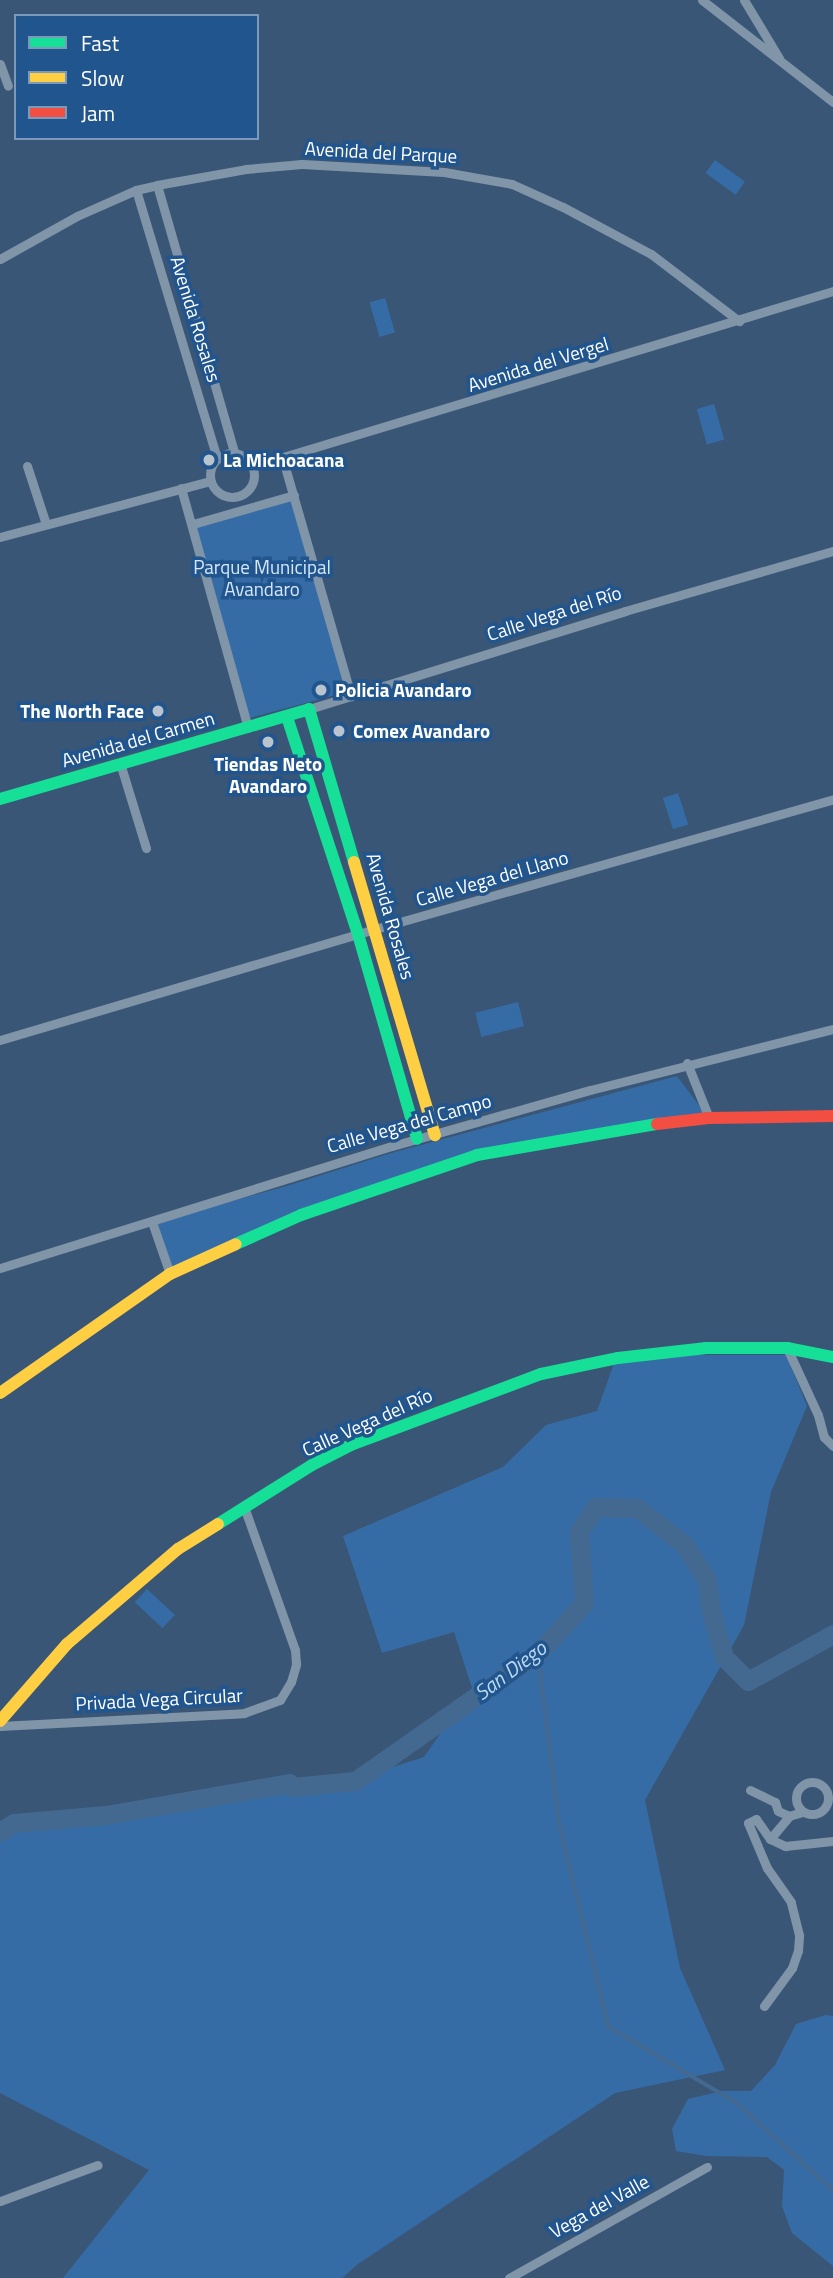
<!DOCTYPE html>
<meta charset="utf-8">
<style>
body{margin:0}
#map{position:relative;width:833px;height:2278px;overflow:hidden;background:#3a5676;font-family:"Titillium Web",sans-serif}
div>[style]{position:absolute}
.green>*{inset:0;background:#366ca5;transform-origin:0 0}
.stream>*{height:3.5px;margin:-1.75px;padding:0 1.75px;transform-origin:1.75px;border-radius:1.75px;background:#446990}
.river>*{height:19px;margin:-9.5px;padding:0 9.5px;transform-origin:9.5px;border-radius:9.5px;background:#446990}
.street>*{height:9px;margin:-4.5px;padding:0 4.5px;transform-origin:4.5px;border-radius:4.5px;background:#8195a9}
.street>.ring{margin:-4.5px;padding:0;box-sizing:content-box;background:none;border:9px solid #8195a9;border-radius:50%}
.fast>*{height:12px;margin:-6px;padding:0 6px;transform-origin:6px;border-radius:6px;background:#16e098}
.slow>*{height:12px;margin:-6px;padding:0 6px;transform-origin:6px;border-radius:6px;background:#ffcf43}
.jam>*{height:12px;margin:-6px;padding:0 6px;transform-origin:6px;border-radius:6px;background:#f24e42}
.dots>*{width:19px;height:19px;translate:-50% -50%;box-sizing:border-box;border:4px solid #21558e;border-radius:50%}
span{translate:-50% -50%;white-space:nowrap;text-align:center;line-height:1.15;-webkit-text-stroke:7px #21558e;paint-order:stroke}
.street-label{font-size:19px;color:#fff}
.poi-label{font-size:19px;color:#fff;font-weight:700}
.left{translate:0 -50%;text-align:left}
.right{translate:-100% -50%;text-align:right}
.park-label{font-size:19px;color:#d6e7f9}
.water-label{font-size:21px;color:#bdd8f3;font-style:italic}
.legend{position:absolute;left:14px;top:14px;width:245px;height:126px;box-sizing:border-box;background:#21558e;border:2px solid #7a99bb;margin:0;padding:9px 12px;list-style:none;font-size:21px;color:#fff}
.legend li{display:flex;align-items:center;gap:14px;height:35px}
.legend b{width:35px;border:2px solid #7a99bb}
</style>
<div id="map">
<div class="green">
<div style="left:715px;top:160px;width:37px;height:16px;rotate:36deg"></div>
<div style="left:385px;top:298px;width:36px;height:16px;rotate:74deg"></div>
<div style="left:714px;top:404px;width:37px;height:18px;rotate:74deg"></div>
<div style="left:294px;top:500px;width:199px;height:103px;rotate:75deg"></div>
<div style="left:678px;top:793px;width:33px;height:16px;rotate:72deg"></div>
<div style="left:518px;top:1002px;width:25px;height:44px;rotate:76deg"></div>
<div style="clip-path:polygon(677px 1076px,706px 1115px,476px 1152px,172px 1271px,155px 1222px,287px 1186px,388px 1154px)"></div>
<div style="clip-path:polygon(617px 1355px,786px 1355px,807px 1406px,771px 1492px,744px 1625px,645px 1800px,680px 1968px,725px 2070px,615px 2093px,358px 2264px,342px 2278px,63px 2278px,149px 2170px,0 2093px,0 1827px,13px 1820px,107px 1812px,292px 1781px,294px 1785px,355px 1779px,424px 1757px,472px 1688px,454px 1632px,382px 1653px,343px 1536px,503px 1467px,546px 1425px,597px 1411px)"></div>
<div style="left:147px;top:1589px;width:38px;height:18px;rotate:43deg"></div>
<div style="clip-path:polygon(826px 2015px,833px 2016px,833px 2266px,792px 2233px,782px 2206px,784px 2170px,767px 2157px,706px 2156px,676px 2151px,672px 2129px,688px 2099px,722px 2091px,751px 2091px,775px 2065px,796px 2024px)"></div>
</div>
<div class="stream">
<div style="left:538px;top:1653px;width:174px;rotate:82.8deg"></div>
<div style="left:560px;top:1826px;width:207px;rotate:76.3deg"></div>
<div style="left:609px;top:2027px;width:149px;rotate:30.7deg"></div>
<div style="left:737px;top:2103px;width:130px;rotate:42.2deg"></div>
</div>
<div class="river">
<div style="left:0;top:1832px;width:17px;rotate:-33deg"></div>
<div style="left:14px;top:1823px;width:92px;rotate:-5deg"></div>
<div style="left:106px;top:1815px;width:186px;rotate:-9.9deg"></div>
<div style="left:289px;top:1783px;width:5px;rotate:53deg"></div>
<div style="left:292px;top:1787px;width:63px;rotate:-5.4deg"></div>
<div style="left:355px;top:1781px;width:223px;rotate:-35deg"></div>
<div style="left:538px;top:1653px;width:68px;rotate:-47.4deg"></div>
<div style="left:584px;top:1603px;width:71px;rotate:-94deg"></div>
<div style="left:579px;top:1532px;width:30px;rotate:-56deg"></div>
<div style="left:596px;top:1507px;width:41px;rotate:1.4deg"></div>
<div style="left:637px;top:1508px;width:59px;rotate:37.5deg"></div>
<div style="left:684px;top:1544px;width:43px;rotate:57.4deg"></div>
<div style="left:707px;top:1580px;width:31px;rotate:83deg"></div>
<div style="left:711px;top:1611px;width:48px;rotate:74.2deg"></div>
<div style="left:724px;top:1657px;width:34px;rotate:45deg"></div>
<div style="left:748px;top:1681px;width:97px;rotate:-28.9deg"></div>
</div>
<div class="street">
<div style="left:702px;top:0;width:166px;rotate:37.9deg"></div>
<div style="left:744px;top:0;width:68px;rotate:58.9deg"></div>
<div style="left:0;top:64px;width:23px;rotate:70deg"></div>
<div style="left:157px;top:185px;width:278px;rotate:73.9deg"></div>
<div style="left:136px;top:190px;width:281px;rotate:73.2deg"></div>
<div style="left:0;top:259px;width:88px;rotate:-29.2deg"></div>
<div style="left:77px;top:216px;width:64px;rotate:-23.8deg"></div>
<div style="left:136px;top:190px;width:22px;rotate:-13deg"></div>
<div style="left:157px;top:185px;width:90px;rotate:-10.2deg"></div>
<div style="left:246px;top:169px;width:56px;rotate:-5.1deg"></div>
<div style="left:302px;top:164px;width:142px;rotate:3.2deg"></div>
<div style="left:444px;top:172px;width:69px;rotate:10deg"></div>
<div style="left:512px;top:184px;width:56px;rotate:24.3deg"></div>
<div style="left:563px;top:207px;width:100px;rotate:28.1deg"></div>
<div style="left:651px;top:254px;width:111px;rotate:37.3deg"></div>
<div class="ring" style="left:210px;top:453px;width:35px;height:35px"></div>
<div style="left:283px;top:460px;width:246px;rotate:73.9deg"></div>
<div style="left:27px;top:466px;width:61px;rotate:71.9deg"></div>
<div style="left:253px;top:466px;width:606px;rotate:-16.79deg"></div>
<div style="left:181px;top:488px;width:249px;rotate:74.4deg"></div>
<div style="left:193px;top:524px;width:105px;rotate:-16deg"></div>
<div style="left:0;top:537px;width:218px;rotate:-14.9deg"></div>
<div style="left:309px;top:709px;width:331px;rotate:-17.2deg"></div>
<div style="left:625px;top:611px;width:216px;rotate:-16.1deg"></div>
<div style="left:120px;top:763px;width:89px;rotate:73deg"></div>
<div style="left:0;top:1040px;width:391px;rotate:-16.5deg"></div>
<div style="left:375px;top:929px;width:476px;rotate:-15.8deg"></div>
<div style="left:687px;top:1063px;width:59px;rotate:68.2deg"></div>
<div style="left:152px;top:1222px;width:55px;rotate:70.9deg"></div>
<div style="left:0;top:1268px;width:411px;rotate:-17.3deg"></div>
<div style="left:392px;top:1146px;width:206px;rotate:-15.8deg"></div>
<div style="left:590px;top:1090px;width:251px;rotate:-14.1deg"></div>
<div style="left:787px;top:1348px;width:74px;rotate:65.2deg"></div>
<div style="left:818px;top:1415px;width:23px;rotate:75deg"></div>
<div style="left:824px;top:1437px;width:13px;rotate:45deg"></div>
<div style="left:0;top:1726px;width:244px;rotate:-3deg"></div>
<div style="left:244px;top:1713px;width:38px;rotate:-20deg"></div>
<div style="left:280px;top:1700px;width:21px;rotate:-59deg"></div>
<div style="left:291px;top:1682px;width:19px;rotate:-74deg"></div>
<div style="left:296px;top:1664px;width:14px;rotate:-94deg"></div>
<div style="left:295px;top:1650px;width:152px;rotate:-109.6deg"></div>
<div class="ring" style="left:796px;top:1782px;width:23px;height:23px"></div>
<div style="left:750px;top:1790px;width:28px;rotate:26deg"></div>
<div style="left:775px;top:1802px;width:9px;rotate:72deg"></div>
<div style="left:778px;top:1811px;width:12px;rotate:24deg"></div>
<div style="left:770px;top:1839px;width:30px;rotate:-50deg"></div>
<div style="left:789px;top:1816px;width:14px;rotate:-17deg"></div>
<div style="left:764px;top:2006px;width:47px;rotate:-53.6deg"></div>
<div style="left:792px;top:1968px;width:18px;rotate:-71deg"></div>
<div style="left:798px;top:1951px;width:16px;rotate:-86deg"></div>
<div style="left:799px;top:1935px;width:34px;rotate:-104deg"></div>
<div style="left:791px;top:1902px;width:42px;rotate:-125.2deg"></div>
<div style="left:767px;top:1868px;width:49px;rotate:-112.9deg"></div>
<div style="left:748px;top:1823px;width:9px;rotate:-27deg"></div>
<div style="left:756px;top:1819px;width:24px;rotate:55deg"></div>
<div style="left:770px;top:1839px;width:17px;rotate:25deg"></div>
<div style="left:785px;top:1846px;width:48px;rotate:-5.9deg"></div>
<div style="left:0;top:2201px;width:104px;rotate:-20.2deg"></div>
<div style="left:509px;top:2278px;width:227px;rotate:-29.3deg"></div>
</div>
<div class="fast">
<div style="left:287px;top:717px;width:228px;rotate:71.9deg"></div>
<div style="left:358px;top:934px;width:213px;rotate:73.9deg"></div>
<div style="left:0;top:799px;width:322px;rotate:-16.2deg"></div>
<div style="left:309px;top:709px;width:159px;rotate:73.6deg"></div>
<div style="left:236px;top:1244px;width:71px;rotate:-24deg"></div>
<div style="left:301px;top:1215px;width:186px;rotate:-18.8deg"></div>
<div style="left:477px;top:1155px;width:183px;rotate:-9.8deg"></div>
<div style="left:218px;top:1524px;width:111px;rotate:-32.1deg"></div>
<div style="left:312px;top:1465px;width:44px;rotate:-27.1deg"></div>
<div style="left:351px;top:1445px;width:203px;rotate:-20.5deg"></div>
<div style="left:541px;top:1374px;width:79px;rotate:-11.7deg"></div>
<div style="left:618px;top:1358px;width:89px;rotate:-6.5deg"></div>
<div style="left:706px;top:1348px;width:81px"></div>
<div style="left:787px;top:1348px;width:47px;rotate:11.1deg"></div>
</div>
<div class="slow">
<div style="left:354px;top:862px;width:285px;rotate:73.5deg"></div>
<div style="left:0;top:1393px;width:208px;rotate:-35deg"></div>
<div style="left:170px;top:1274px;width:72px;rotate:-24.4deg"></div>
<div style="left:0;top:1721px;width:102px;rotate:-49deg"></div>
<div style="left:67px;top:1644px;width:146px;rotate:-40.6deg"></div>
<div style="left:178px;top:1549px;width:47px;rotate:-32deg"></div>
</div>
<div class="jam">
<div style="left:657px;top:1124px;width:52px;rotate:-6.6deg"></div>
<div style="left:709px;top:1118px;width:124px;rotate:-0.9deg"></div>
</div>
<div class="dots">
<div style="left:209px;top:460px;background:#bac4cf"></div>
<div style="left:321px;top:690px;background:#bac4cf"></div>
<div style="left:158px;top:711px;background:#bac4cf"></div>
<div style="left:339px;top:731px;background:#bac4cf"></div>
<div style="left:268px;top:742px;background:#bac4cf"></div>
</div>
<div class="street-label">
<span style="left:381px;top:152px;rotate:3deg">Avenida del Parque</span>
<span style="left:196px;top:319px;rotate:73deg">Avenida Rosales</span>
<span style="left:538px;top:364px;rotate:-17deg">Avenida del Vergel</span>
<span style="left:554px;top:613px;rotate:-18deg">Calle Vega del Río</span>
<span style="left:138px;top:739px;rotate:-16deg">Avenida del Carmen</span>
<span style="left:492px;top:878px;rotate:-16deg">Calle Vega del Llano</span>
<span style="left:391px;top:916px;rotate:74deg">Avenida Rosales</span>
<span style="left:409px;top:1123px;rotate:-16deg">Calle Vega del Campo</span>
<span style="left:367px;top:1422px;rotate:-24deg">Calle Vega del Río</span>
<span style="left:159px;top:1699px;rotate:-3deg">Privada Vega Circular</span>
<span style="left:599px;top:2206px;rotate:-29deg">Vega del Valle</span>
</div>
<div class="poi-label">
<span class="left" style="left:223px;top:460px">La Michoacana</span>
<span class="left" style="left:335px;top:690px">Policia Avandaro</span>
<span class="right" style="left:144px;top:711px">The North Face</span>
<span class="left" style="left:353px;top:731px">Comex Avandaro</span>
<span style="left:268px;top:775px">Tiendas Neto<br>Avandaro</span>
</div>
<div class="park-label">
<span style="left:262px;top:578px">Parque Municipal<br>Avandaro</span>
</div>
<div class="water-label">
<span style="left:510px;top:1670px;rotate:-37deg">San Diego</span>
</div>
<ul class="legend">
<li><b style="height:9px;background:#16e098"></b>Fast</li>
<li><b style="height:9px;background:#ffcf43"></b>Slow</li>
<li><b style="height:9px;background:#f24e42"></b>Jam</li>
</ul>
</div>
